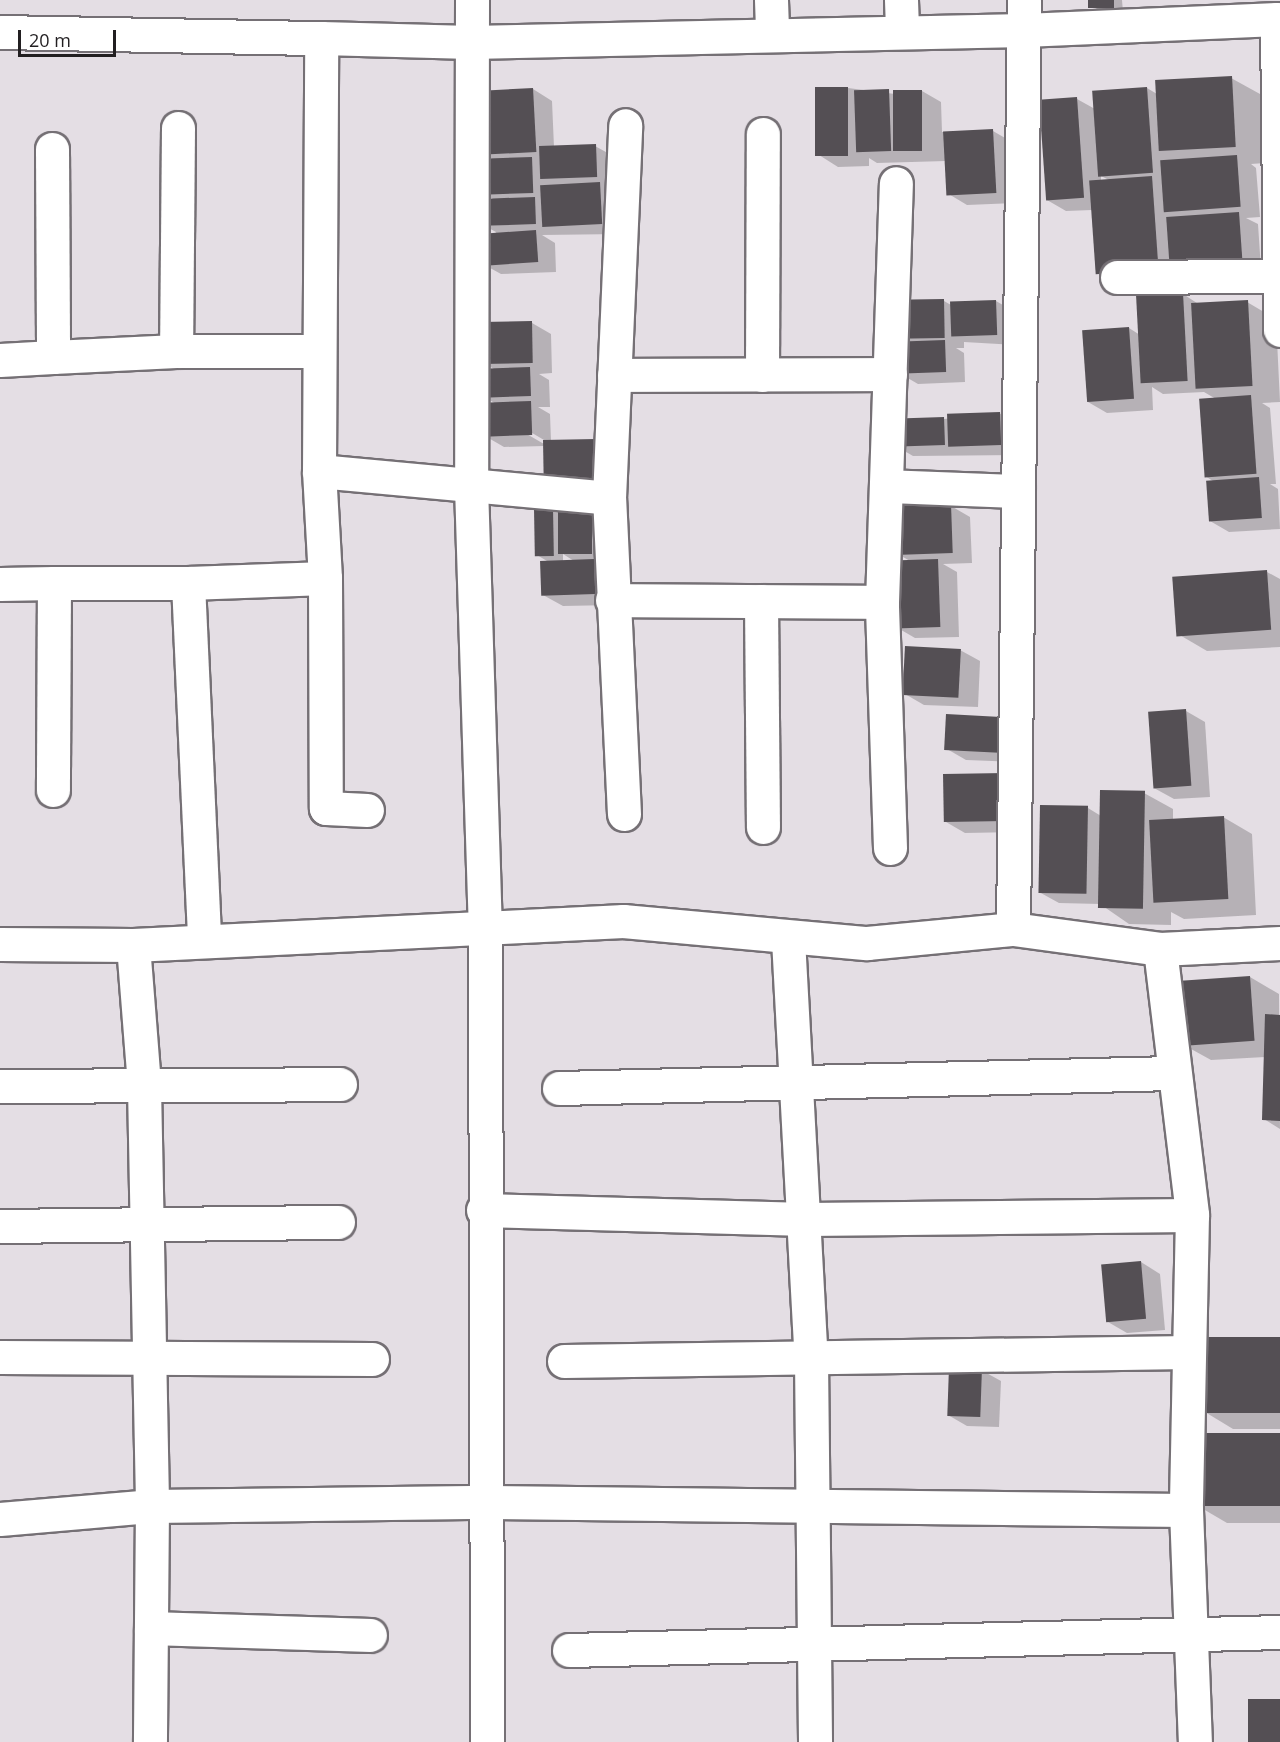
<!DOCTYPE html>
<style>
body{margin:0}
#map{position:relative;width:1280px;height:1742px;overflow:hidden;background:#e4dee4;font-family:"Open Sans",sans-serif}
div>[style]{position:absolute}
.shadow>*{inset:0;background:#0003}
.building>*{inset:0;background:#544f54;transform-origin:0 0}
.roads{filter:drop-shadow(2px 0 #757075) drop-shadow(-2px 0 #757075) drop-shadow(0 2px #757075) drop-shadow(0 -2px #757075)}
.minor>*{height:33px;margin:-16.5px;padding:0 16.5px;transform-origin:16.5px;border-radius:16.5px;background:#fff}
span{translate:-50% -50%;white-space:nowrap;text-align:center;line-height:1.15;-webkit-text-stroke:6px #fff;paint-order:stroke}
.scale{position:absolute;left:18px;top:30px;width:98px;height:27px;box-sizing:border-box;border:3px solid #221f21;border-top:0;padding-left:8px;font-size:18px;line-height:21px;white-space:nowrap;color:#221f21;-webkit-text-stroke:4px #fff;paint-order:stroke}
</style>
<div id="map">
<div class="shadow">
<div style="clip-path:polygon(1067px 0,1122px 0,1123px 12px,1099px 12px,1090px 0)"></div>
<div style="clip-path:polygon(evenodd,1231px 78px,1260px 94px,1265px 163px,1251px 164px,1256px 168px,1260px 217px,1246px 218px,1258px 224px,1261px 269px,1125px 289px,1097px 272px,1092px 210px,1066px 211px,1047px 200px,1077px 99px,1095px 109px,1147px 88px,1157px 94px,1231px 78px,1101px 176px,1109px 180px,1101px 181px,1101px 176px)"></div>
<div style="clip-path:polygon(848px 88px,895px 94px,922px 91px,941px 102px,942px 132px,993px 131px,1012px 142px,1015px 203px,967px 205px,947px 193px,946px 161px,877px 163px,869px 158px,869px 166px,838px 167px,819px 155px)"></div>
<div style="clip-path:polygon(533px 89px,552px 101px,554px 147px,595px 146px,615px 157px,621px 234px,542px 235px,555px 243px,556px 272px,501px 274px,481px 263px,496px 232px,483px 225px,493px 199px,484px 194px,494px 160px,480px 152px)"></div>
<div style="clip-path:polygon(1183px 294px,1200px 305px,1247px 302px,1276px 319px,1280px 402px,1262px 403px,1270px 408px,1276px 484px,1270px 484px,1278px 489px,1280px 529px,1229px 532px,1210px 521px,1213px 481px,1205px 476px,1216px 399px,1204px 392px,1163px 394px,1152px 387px,1153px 410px,1107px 413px,1088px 402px,1129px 328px,1140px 335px)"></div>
<div style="clip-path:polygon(944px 301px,951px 305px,996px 301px,1015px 312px,1016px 345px,964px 342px,964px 348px,956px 348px,964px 353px,965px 382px,918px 384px,899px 373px,898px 338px)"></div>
<div style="clip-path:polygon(evenodd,532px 323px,551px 334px,552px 373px,539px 374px,549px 380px,550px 407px,538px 407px,550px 414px,551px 441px,616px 489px,565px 490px,544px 446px,504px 447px,485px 436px,496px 404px,485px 397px,494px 369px,484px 363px,532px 323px,527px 430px,544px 440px,544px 444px,525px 433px,527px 430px)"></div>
<div style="clip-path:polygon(999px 413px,1019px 424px,1020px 455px,913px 456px,894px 445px,944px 419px)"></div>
<div style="clip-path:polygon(951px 506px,970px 517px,972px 563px,943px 564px,957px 572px,959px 637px,915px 638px,896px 627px,910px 561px,896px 553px)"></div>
<div style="clip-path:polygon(evenodd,553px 510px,592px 512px,611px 523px,614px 605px,563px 606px,543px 595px,547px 561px,537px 555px,553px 510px,563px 554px,574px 561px,563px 561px,563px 554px)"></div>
<div style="clip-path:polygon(1267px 572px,1280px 579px,1280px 647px,1207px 651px,1178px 634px)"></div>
<div style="clip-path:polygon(960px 650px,980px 661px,978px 707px,924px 705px,905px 694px)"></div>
<div style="clip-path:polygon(1186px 711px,1205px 722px,1210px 797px,1174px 799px,1154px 788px)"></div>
<div style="clip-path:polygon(948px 716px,1019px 762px,966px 760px,947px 749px)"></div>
<div style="clip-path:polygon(945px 776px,1025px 832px,965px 833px,946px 822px)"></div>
<div style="clip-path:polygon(1144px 793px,1173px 809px,1173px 820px,1223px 817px,1252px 834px,1256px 915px,1184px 919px,1171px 912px,1171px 925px,1129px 924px,1100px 904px,1059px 903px,1039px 892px,1088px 808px,1101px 816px)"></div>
<div style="clip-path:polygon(1250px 977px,1279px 994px,1280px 1129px,1264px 1119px,1265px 1057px,1211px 1060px,1182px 1044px)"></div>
<div style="clip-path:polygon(1141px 1262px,1160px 1274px,1165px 1330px,1127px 1333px,1108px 1322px)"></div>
<div style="clip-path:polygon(1280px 1339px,1280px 1429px,1233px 1429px,1205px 1412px)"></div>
<div style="clip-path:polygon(981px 1370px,1001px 1381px,999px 1427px,967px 1426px,948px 1415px)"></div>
<div style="clip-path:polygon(1280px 1435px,1280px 1523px,1227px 1523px,1198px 1506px)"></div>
</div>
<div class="building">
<div style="left:1088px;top:0;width:26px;height:8px"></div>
<div style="left:1232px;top:76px;width:71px;height:77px;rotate:87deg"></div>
<div style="left:815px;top:87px;width:33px;height:69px"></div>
<div style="left:1147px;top:87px;width:86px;height:55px;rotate:86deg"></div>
<div style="left:533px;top:88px;width:64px;height:56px;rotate:87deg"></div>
<div style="left:889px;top:89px;width:62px;height:35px;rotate:88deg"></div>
<div style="left:893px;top:90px;width:29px;height:61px"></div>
<div style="left:1077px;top:97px;width:101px;height:38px;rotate:86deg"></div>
<div style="left:993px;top:129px;width:64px;height:50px;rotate:87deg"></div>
<div style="left:596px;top:144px;width:33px;height:57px;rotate:88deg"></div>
<div style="left:1237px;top:155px;width:52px;height:77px;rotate:86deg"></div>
<div style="left:532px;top:157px;width:36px;height:51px;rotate:88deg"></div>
<div style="left:1152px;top:176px;width:94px;height:63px;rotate:86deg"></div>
<div style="left:600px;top:182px;width:42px;height:60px;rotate:87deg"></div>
<div style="left:535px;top:197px;width:27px;height:54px;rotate:88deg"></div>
<div style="left:1239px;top:212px;width:46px;height:73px;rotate:86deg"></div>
<div style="left:536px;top:230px;width:32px;height:57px;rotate:86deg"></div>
<div style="left:1183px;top:293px;width:88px;height:47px;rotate:87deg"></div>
<div style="left:944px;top:299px;width:39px;height:49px;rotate:89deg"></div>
<div style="left:996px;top:300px;width:35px;height:46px;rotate:88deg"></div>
<div style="left:1248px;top:300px;width:86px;height:57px;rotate:87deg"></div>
<div style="left:532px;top:321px;width:42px;height:51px;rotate:89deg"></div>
<div style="left:1129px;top:327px;width:72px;height:47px;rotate:86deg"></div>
<div style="left:945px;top:340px;width:32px;height:49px;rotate:88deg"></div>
<div style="left:530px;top:367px;width:29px;height:48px;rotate:88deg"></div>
<div style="left:1251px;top:395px;width:79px;height:52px;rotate:86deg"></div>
<div style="left:531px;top:401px;width:34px;height:48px;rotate:88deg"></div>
<div style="left:1000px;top:412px;width:33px;height:53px;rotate:88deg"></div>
<div style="left:944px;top:417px;width:28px;height:53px;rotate:88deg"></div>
<div style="left:596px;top:439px;width:39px;height:53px;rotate:89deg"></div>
<div style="left:1259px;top:477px;width:41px;height:53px;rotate:86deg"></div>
<div style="left:951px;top:504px;width:49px;height:58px;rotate:88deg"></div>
<div style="left:553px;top:508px;width:48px;height:19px;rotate:89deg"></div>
<div style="left:558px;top:511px;width:34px;height:43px"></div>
<div style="left:594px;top:559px;width:35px;height:54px;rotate:88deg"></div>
<div style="left:938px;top:559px;width:68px;height:45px;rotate:88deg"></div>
<div style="left:1267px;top:570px;width:60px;height:95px;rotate:86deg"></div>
<div style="left:905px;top:646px;width:56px;height:49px;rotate:3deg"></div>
<div style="left:1186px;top:709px;width:77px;height:38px;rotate:86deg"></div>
<div style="left:946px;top:714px;width:55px;height:36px;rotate:3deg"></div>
<div style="left:1005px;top:773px;width:48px;height:62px;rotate:89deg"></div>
<div style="left:1100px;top:790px;width:45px;height:118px;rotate:1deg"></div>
<div style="left:1040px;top:805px;width:48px;height:88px;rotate:1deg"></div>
<div style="left:1224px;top:816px;width:83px;height:75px;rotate:87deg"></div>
<div style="left:1250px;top:976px;width:65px;height:73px;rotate:86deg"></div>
<div style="clip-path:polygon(1265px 1014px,1280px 1015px,1280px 1121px,1262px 1120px)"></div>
<div style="left:1141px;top:1261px;width:58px;height:40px;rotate:85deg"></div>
<div style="left:1280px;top:1337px;width:76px;height:78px;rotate:90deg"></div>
<div style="left:949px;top:1367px;width:33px;height:49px;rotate:2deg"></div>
<div style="left:1280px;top:1433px;width:73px;height:84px;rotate:90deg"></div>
<div style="left:1280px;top:1699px;width:43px;height:32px;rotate:90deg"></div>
</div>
<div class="roads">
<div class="minor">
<div style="left:472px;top:0;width:486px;rotate:90.1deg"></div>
<div style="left:471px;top:486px;width:439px;rotate:88.2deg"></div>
<div style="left:485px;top:925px;width:817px;rotate:89.86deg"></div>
<div style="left:771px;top:0;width:33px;rotate:88deg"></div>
<div style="left:901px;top:0;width:29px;rotate:88deg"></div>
<div style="left:0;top:32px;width:321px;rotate:1.1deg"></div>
<div style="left:178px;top:128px;width:223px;rotate:90.5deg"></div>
<div style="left:176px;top:351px;width:142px"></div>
<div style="left:52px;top:149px;width:208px;rotate:89.7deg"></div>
<div style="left:53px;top:357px;width:123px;rotate:-2.8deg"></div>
<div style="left:1117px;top:277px;width:161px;rotate:-0.4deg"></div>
<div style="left:0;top:360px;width:53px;rotate:-3.2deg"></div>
<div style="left:614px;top:375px;width:276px;rotate:-0.2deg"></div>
<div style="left:762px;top:375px;width:241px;rotate:-89.8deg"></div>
<div style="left:319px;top:471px;width:433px;rotate:-89.7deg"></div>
<div style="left:321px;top:38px;width:150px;rotate:1.5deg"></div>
<div style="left:471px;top:42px;width:553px;rotate:-1.24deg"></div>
<div style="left:1024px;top:30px;width:253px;rotate:-2.5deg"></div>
<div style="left:1277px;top:19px;width:311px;rotate:89.4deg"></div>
<div style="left:887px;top:486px;width:131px;rotate:2.2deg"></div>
<div style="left:325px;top:578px;width:107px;rotate:-93.2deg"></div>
<div style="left:319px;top:471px;width:291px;rotate:5.3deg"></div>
<div style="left:54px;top:583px;width:134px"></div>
<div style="left:188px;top:583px;width:355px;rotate:87.4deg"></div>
<div style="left:188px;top:583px;width:137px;rotate:-2.1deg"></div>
<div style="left:325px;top:578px;width:230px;rotate:89.8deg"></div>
<div style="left:326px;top:808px;width:41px;rotate:2.8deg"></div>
<div style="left:0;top:584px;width:54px;rotate:-1.1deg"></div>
<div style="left:54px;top:583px;width:207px;rotate:90.3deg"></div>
<div style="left:612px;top:600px;width:270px;rotate:0.4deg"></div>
<div style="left:761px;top:601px;width:226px;rotate:89.5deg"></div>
<div style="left:624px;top:814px;width:316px;rotate:-92.7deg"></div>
<div style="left:609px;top:498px;width:373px;rotate:-87.5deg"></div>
<div style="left:890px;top:848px;width:246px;rotate:-91.9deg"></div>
<div style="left:882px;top:602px;width:419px;rotate:-88.1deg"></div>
<div style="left:1013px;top:929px;width:929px;rotate:-89.32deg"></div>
<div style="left:788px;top:939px;width:420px;rotate:86.9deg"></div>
<div style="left:811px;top:1358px;width:384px;rotate:89.4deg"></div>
<div style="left:0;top:944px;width:133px;rotate:0.4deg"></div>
<div style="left:133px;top:945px;width:491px;rotate:-2.8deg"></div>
<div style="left:623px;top:921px;width:245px;rotate:5.2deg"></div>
<div style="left:867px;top:943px;width:147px;rotate:-5.5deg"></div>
<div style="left:1013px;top:929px;width:148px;rotate:7.7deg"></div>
<div style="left:1160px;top:949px;width:120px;rotate:-2.9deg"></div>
<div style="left:133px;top:945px;width:141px;rotate:85.5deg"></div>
<div style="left:144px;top:1086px;width:420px;rotate:88.9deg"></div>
<div style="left:152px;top:1506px;width:236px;rotate:90.5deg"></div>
<div style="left:1160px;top:949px;width:268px;rotate:83.1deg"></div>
<div style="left:1192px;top:1215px;width:295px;rotate:91.2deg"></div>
<div style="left:1186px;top:1510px;width:232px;rotate:87.8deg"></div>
<div style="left:0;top:1086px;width:340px;rotate:-0.3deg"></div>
<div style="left:559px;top:1088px;width:615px;rotate:-1.4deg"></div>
<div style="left:483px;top:1210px;width:323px;rotate:1.6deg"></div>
<div style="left:806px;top:1219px;width:386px;rotate:-0.6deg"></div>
<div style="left:0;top:1226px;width:338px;rotate:-0.7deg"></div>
<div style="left:0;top:1357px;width:372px;rotate:0.3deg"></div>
<div style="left:564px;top:1361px;width:625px;rotate:-0.83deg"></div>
<div style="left:0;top:1519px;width:153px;rotate:-4.9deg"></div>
<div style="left:152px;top:1506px;width:338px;rotate:-0.7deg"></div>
<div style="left:490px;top:1502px;width:696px;rotate:0.66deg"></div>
<div style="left:151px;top:1628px;width:219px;rotate:1.8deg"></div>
<div style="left:569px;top:1650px;width:711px;rotate:-1.45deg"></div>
</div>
</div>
<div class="scale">20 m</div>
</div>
